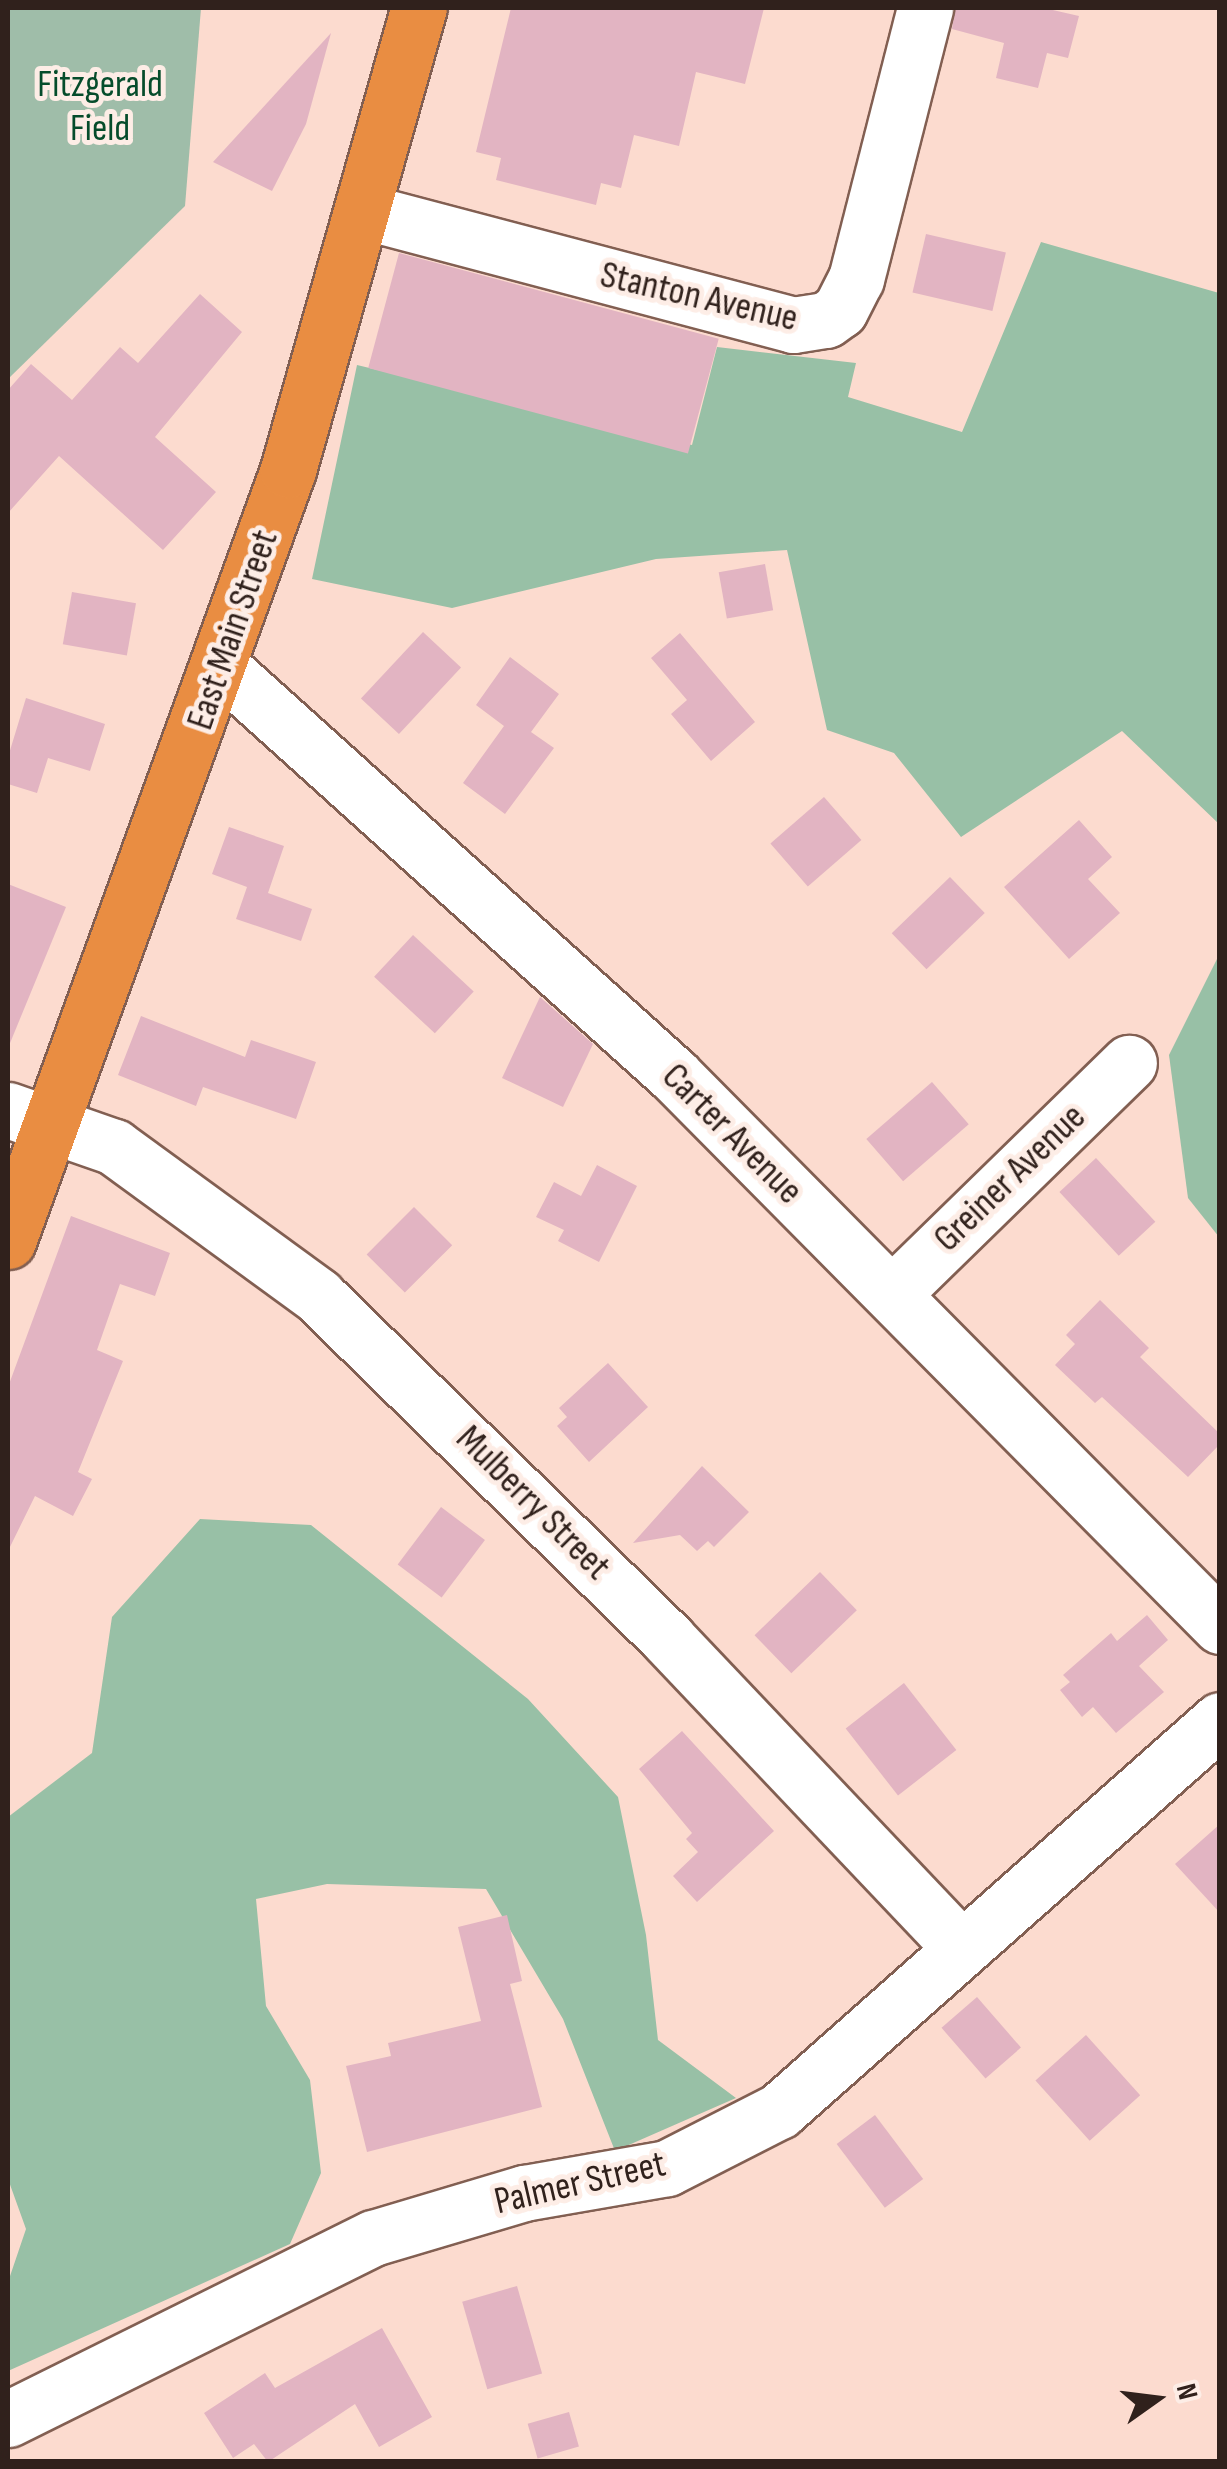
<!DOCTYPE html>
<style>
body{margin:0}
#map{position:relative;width:1227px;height:2469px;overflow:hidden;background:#fcdbcf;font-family:"Sofia Sans Condensed",sans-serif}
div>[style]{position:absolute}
.green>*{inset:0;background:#9fbda9}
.forest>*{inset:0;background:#98c0a6}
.building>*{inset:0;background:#e2b4c2;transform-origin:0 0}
.roads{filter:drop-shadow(2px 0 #825f52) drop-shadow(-2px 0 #825f52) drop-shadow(0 2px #825f52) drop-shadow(0 -2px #825f52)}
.minor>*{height:55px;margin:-27.5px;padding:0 27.5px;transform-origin:27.5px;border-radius:27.5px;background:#fff}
.highway>*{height:55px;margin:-27.5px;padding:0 27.5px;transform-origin:27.5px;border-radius:27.5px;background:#e98d42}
span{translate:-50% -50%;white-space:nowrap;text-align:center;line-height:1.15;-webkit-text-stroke:10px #fdede6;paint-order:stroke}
.park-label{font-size:38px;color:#054c2b}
.street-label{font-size:38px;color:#30211c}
.frame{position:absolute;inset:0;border:10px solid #30211c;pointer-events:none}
.north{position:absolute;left:1107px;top:2349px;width:100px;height:100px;-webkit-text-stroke:8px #fdede6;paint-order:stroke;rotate:76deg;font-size:28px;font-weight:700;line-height:40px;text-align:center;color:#30211c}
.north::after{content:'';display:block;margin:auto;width:35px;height:45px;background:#30211c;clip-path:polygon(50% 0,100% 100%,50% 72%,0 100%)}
</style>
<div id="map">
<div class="green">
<div style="clip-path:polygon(8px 8px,201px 8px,185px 206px,8px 379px)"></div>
</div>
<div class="forest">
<div style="clip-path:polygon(1041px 242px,1219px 293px,1219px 824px,1122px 731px,961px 837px,894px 753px,827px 730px,787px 550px,656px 559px,452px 608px,312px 579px,357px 365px,692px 445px,717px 347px,856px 363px,848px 397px,962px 432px)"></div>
<div style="clip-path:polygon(1219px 955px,1219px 1237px,1188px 1198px,1169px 1055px)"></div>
<div style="clip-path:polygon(200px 1519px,311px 1525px,528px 1699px,618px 1797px,646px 1935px,658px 2040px,736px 2098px,615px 2151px,563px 2019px,486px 1889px,327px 1884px,256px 1899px,266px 2006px,310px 2080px,321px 2173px,290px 2244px,8px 2371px,8px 2282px,26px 2229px,8px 2179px,8px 1817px,92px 1753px,112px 1617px)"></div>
</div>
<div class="building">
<div style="clip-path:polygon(511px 8px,764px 8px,745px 84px,696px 72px,679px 146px,634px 135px,621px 188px,601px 183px,596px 205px,496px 180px,501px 158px,476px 152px)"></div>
<div style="clip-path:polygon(955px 8px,1044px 8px,1079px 16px,1068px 58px,1047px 53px,1038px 88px,996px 78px,1004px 43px,952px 29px)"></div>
<div style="clip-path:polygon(331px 33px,306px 124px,272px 191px,213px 162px)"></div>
<div style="left:926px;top:234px;width:82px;height:60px;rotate:13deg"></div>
<div style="left:399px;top:253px;width:331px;height:119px;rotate:15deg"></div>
<div style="clip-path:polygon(200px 294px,242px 332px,155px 437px,216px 492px,163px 550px,59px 456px,8px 513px,8px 390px,31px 364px,72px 400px,120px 347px,138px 363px)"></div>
<div style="left:765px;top:564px;width:47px;height:47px;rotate:80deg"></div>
<div style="left:72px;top:592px;width:65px;height:53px;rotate:10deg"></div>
<div style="left:423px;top:632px;width:52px;height:91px;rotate:43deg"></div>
<div style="clip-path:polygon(680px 633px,755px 722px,711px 761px,671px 714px,687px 700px,651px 658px)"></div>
<div style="clip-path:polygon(510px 657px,559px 694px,531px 732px,554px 748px,505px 814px,463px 783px,504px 726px,476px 705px)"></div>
<div style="clip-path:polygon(26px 698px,105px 724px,90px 771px,48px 758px,37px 793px,8px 784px,8px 757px)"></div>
<div style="left:824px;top:797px;width:57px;height:71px;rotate:49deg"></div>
<div style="clip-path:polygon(1079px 820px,1112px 857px,1088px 879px,1120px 913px,1069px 959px,1004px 887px)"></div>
<div style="clip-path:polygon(229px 827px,284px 846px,268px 893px,312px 909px,301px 941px,236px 919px,247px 887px,212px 874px)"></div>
<div style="left:950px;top:877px;width:50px;height:81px;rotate:46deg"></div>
<div style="clip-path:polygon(8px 884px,66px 907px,8px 1048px)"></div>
<div style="left:413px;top:935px;width:83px;height:57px;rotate:43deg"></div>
<div style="clip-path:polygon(540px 997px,593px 1044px,563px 1107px,502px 1078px)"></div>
<div style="clip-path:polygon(141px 1016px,245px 1057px,251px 1040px,316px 1062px,296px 1119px,203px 1087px,196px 1106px,118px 1075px)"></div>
<div style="left:932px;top:1082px;width:56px;height:87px;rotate:49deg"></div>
<div style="left:1096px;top:1158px;width:87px;height:50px;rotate:47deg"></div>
<div style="clip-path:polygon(597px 1165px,637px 1186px,599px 1262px,558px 1241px,564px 1230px,536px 1217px,554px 1182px,581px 1196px)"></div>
<div style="left:414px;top:1207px;width:54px;height:67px;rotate:45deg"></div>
<div style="clip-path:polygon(71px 1216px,170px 1253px,155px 1296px,120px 1284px,97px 1350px,123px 1361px,78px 1472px,92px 1479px,73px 1516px,35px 1496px,8px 1551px,8px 1387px)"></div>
<div style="clip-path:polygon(1100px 1300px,1149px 1348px,1140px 1357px,1220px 1434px,1220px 1444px,1188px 1477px,1102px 1397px,1095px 1403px,1055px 1365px,1075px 1344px,1066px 1335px)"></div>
<div style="clip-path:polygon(608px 1363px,648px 1407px,589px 1462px,557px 1426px,567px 1417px,559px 1408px)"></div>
<div style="clip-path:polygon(702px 1466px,749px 1512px,714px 1547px,708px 1541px,697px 1551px,680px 1535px,633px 1543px)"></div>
<div style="left:441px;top:1507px;width:55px;height:72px;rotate:37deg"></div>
<div style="left:820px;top:1572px;width:53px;height:91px;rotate:46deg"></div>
<div style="clip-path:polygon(1147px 1615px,1168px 1640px,1139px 1666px,1164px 1692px,1116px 1733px,1093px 1707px,1082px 1717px,1060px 1690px,1070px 1682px,1063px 1675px,1111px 1633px,1117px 1641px)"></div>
<div style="left:904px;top:1683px;width:85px;height:74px;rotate:52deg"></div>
<div style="clip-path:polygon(682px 1731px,774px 1831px,697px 1902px,673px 1876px,698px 1852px,686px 1839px,692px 1833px,639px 1769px)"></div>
<div style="clip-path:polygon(1220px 1824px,1220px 1913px,1175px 1864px)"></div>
<div style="clip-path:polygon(507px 1915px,522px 1981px,510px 1984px,542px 2107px,367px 2152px,346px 2066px,391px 2056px,388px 2043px,481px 2021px,458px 1927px)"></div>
<div style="left:977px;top:1997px;width:67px;height:47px;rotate:49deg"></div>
<div style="left:1086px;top:2035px;width:81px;height:68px;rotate:48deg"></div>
<div style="left:875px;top:2115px;width:80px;height:48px;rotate:53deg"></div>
<div style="left:517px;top:2286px;width:91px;height:57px;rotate:74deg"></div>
<div style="clip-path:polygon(382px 2328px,432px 2417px,379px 2447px,355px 2404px,268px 2462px,254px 2444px,233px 2458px,204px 2413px,265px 2373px,275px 2388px)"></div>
<div style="left:569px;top:2412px;width:36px;height:43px;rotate:74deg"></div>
</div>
<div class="roads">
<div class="minor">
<div style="left:366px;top:212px;width:442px;rotate:14.8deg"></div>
<div style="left:793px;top:325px;width:33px;rotate:-9deg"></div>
<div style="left:826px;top:320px;width:17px;rotate:-36deg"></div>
<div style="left:840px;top:310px;width:35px;rotate:-63deg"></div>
<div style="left:856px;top:279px;width:280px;rotate:-75.7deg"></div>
<div style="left:221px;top:667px;width:610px;rotate:42.01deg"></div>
<div style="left:674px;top:1075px;width:776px;rotate:45.26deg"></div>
<div style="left:8px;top:1110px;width:112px;rotate:19.2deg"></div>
<div style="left:114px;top:1147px;width:253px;rotate:36.1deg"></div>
<div style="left:318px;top:1296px;width:490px;rotate:44.4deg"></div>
<div style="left:668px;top:1639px;width:426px;rotate:46.5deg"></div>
<div style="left:892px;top:1294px;width:331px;rotate:-44.3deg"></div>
<div style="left:8px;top:2419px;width:407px;rotate:-26.4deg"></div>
<div style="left:373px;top:2238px;width:158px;rotate:-16.6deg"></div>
<div style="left:524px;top:2193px;width:145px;rotate:-9.9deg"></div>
<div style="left:667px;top:2168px;width:126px;rotate:-27deg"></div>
<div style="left:779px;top:2111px;width:589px;rotate:-41.56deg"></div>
</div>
<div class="highway">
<div style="left:8px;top:1241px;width:820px;rotate:-70.04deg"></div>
<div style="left:288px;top:470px;width:480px;rotate:-74.2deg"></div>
</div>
</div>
<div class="park-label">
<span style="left:100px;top:107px">Fitzgerald<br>Field</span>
</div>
<div class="street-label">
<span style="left:699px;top:297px;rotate:13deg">Stanton Avenue</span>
<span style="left:233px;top:630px;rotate:-71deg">East Main Street</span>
<span style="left:732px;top:1134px;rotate:45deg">Carter Avenue</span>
<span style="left:1010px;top:1178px;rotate:-44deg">Greiner Avenue</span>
<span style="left:533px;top:1503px;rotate:45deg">Mulberry Street</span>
<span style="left:580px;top:2183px;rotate:-13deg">Palmer Street</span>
</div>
<div class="frame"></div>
<div class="north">N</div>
</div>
